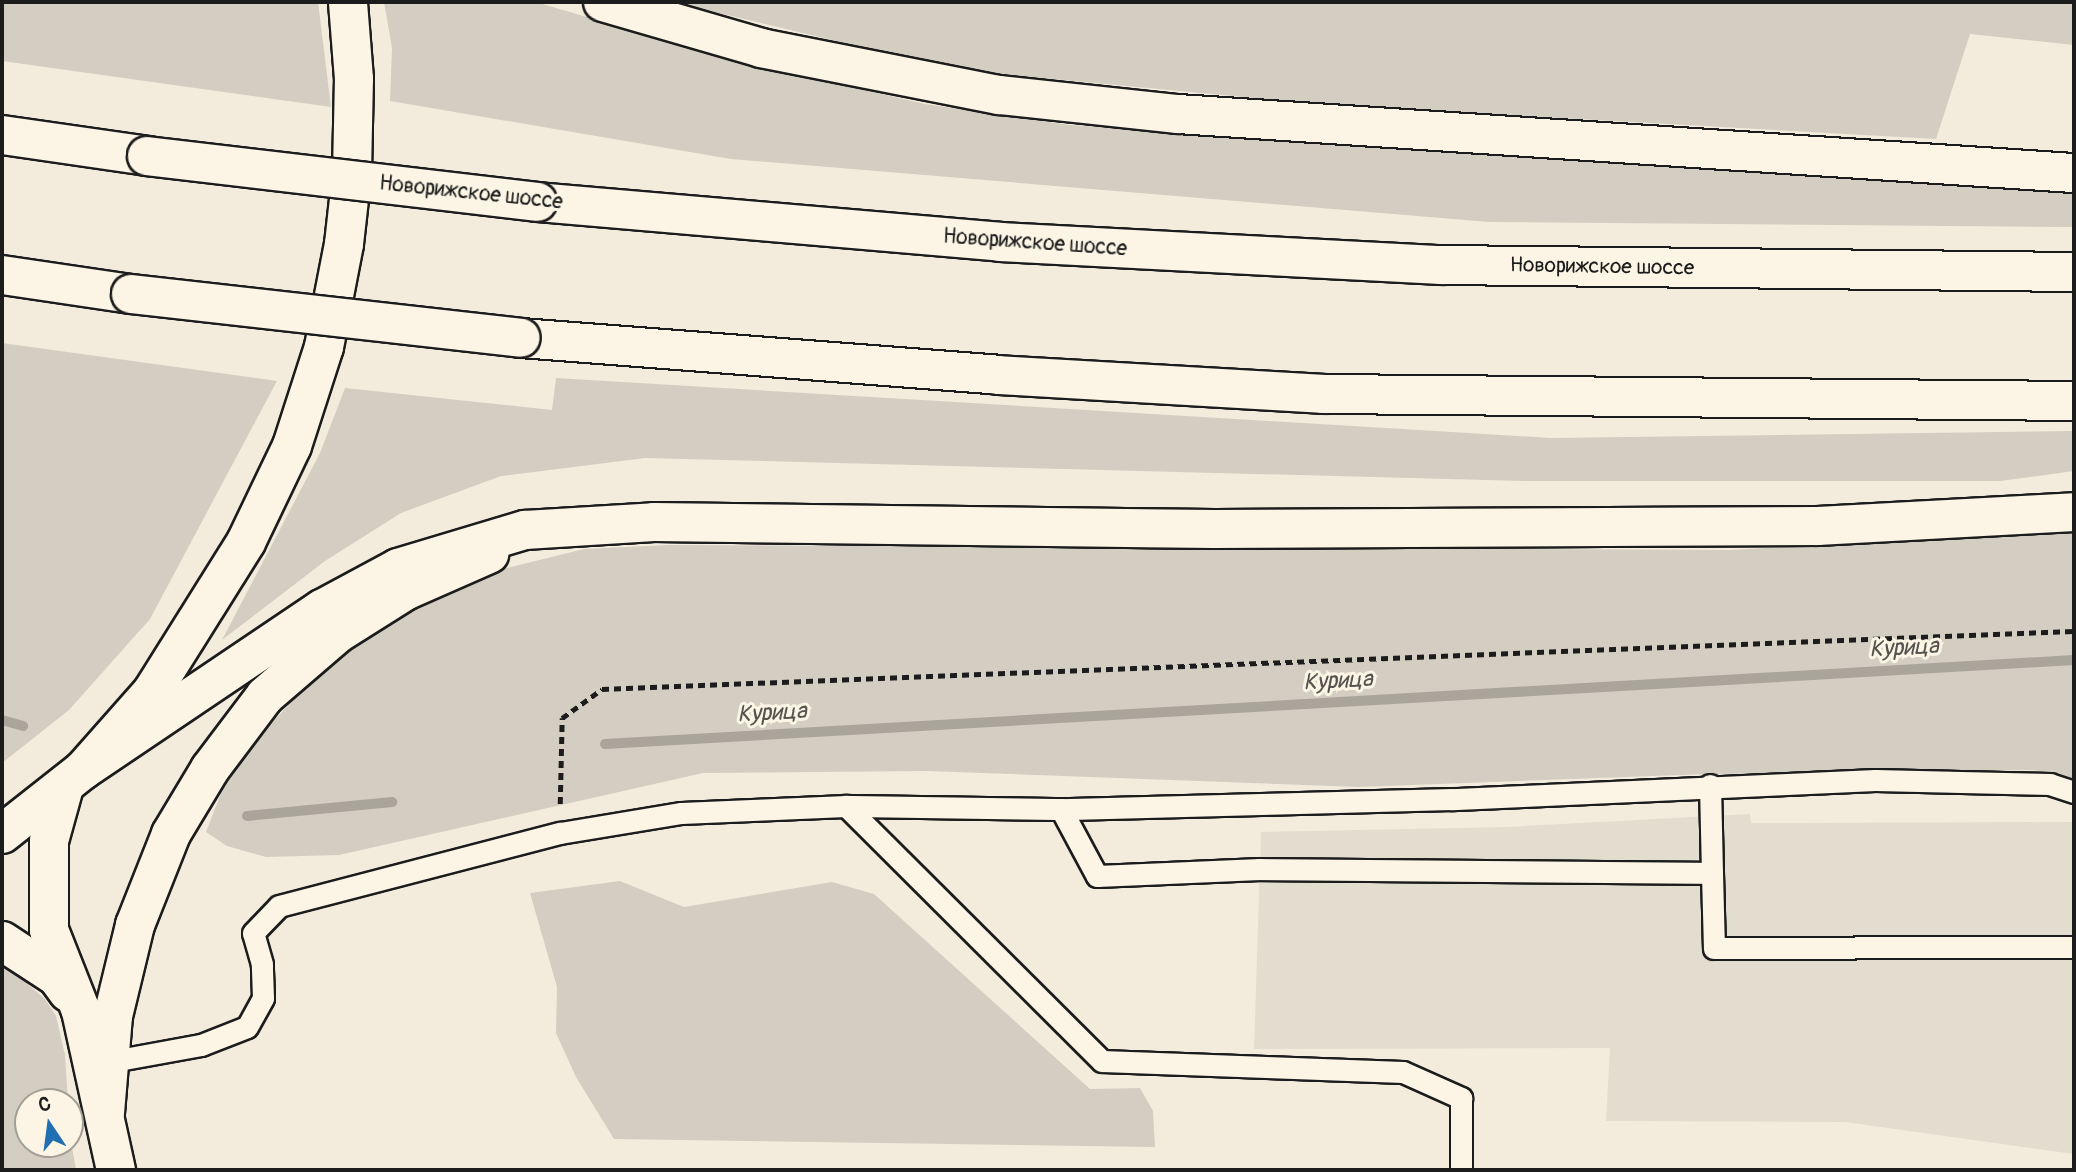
<!DOCTYPE html>
<meta charset="utf-8">
<style>
body{margin:0}
#map{position:relative;width:2076px;height:1172px;overflow:hidden;background:#f3ecdd;font-family:Pangolin,sans-serif}
div>[style]{position:absolute}
.built>*{inset:0;background:#e3ddcf}
.green>*{inset:0;background:#d3cec1}
.stream>*{height:10px;margin:-5px;padding:0 5px;transform-origin:5px;border-radius:5px;background:#aaa59b}
.path>*{height:4.5px;margin-top:-2.25px;transform-origin:0;background:repeating-linear-gradient(90deg,#1c1c1c 0 7px,transparent 0 12px)}
.roads{filter:drop-shadow(2px 0 #1c1c1c) drop-shadow(-2px 0 #1c1c1c) drop-shadow(0 2px #1c1c1c) drop-shadow(0 -2px #1c1c1c)}
.service>*{height:21px;margin:-10.5px;padding:0 10.5px;transform-origin:10.5px;border-radius:10.5px;background:#fcf5e5}
.minor>*{height:38px;margin:-19px;padding:0 19px;transform-origin:19px;border-radius:19px;background:#fcf5e5}
.primary>*{height:38px;margin:-19px;padding:0 19px;transform-origin:19px;border-radius:19px;background:#fcf5e5}
.motorway>*{height:38px;margin:-19px;padding:0 19px;transform-origin:19px;border-radius:19px;background:#fcf5e5}
.bridges{filter:drop-shadow(2px 0 #1c1c1c) drop-shadow(-2px 0 #1c1c1c) drop-shadow(0 2px #1c1c1c) drop-shadow(0 -2px #1c1c1c)}
.motorway-bridge>*{height:38px;margin:-19px;padding:0 19px;transform-origin:19px;border-radius:19px;background:#fcf5e5}
span{translate:-50% -50%;white-space:nowrap;text-align:center;line-height:1.15;-webkit-text-stroke:6px #fcf5e5;paint-order:stroke}
.street-label{font-size:21px;color:#1c1c1c}
.water-label{font-size:23px;color:#55534f;font-style:italic}
.frame{position:absolute;inset:0;border:4px solid #1c1c1c;pointer-events:none}
.north{position:absolute;left:14px;top:1088px;width:70px;height:70px;box-sizing:border-box;background:#fcf5e5;border:2px solid #a29e95;border-radius:50%;rotate:347deg;font-size:19px;font-weight:700;line-height:28px;text-align:center;color:#1c1c1c}
.north::after{content:'';display:block;margin:auto;width:24px;height:32px;background:#1f6fb2;clip-path:polygon(50% 0,100% 100%,50% 72%,0 100%)}
</style>
<div id="map">
<div class="built">
<div style="clip-path:polygon(1750px 814px,1751px 823px,2074px 822px,2074px 1154px,1845px 1122px,1606px 1121px,1610px 1048px,1254px 1049px,1261px 832px,1507px 827px)"></div>
</div>
<div class="green">
<div style="clip-path:polygon(2px 2px,318px 2px,331px 107px,2px 61px)"></div>
<div style="clip-path:polygon(384px 2px,536px 2px,728px 59px,925px 104px,1070px 125px,2074px 193px,2074px 227px,1489px 222px,731px 159px,390px 101px,392px 48px)"></div>
<div style="clip-path:polygon(673px 2px,2074px 2px,2074px 45px,1970px 34px,1936px 139px,1328px 105px,957px 70px)"></div>
<div style="clip-path:polygon(2px 343px,277px 381px,150px 619px,69px 710px,2px 763px)"></div>
<div style="clip-path:polygon(556px 378px,1551px 438px,2074px 431px,2074px 471px,2000px 481px,1523px 481px,645px 458px,501px 476px,401px 513px,325px 561px,222px 640px,320px 453px,345px 388px,552px 410px)"></div>
<div style="clip-path:polygon(2074px 530px,2074px 779px,2033px 770px,1708px 774px,1359px 787px,928px 771px,703px 773px,339px 855px,266px 857px,227px 846px,206px 832px,223px 788px,262px 733px,315px 677px,369px 635px,436px 595px,507px 568px,584px 549px,669px 545px,1731px 550px)"></div>
<div style="clip-path:polygon(620px 881px,684px 907px,832px 882px,874px 894px,1090px 1089px,1140px 1088px,1153px 1111px,1155px 1147px,614px 1139px,576px 1077px,556px 1033px,557px 987px,530px 893px)"></div>
<div style="clip-path:polygon(2px 962px,45px 999px,56px 1016px,65px 1055px,68px 1102px,28px 1102px,28px 1144px,70px 1144px,70px 1135px,76px 1170px,2px 1170px)"></div>
</div>
<div class="stream">
<div style="left:2px;top:720px;width:22px;rotate:16deg"></div>
<div style="left:605px;top:744px;width:1471px;rotate:-3.27deg"></div>
<div style="left:247px;top:816px;width:146px;rotate:-5.5deg"></div>
</div>
<div class="path">
<div style="left:560px;top:804px;width:86px;rotate:-88.7deg"></div>
<div style="left:562px;top:718px;width:49px;rotate:-35.9deg"></div>
<div style="left:602px;top:689px;width:1473px;rotate:-2.26deg"></div>
</div>
<div class="roads">
<div class="service">
<div style="left:1710px;top:785px;width:88px;rotate:88.7deg"></div>
<div style="left:2074px;top:792px;width:25px;rotate:-162deg"></div>
<div style="left:2050px;top:784px;width:175px;rotate:-178.7deg"></div>
<div style="left:1875px;top:780px;width:424px;rotate:177.4deg"></div>
<div style="left:1451px;top:799px;width:390px;rotate:178.5deg"></div>
<div style="left:1061px;top:809px;width:76px;rotate:61.8deg"></div>
<div style="left:1097px;top:876px;width:163px;rotate:-2.5deg"></div>
<div style="left:1260px;top:869px;width:452px;rotate:0.5deg"></div>
<div style="left:1712px;top:873px;width:75px;rotate:88.5deg"></div>
<div style="left:1714px;top:948px;width:360px;rotate:-0.2deg"></div>
<div style="left:846px;top:806px;width:215px;rotate:0.8deg"></div>
<div style="left:102px;top:1063px;width:101px;rotate:-10.3deg"></div>
<div style="left:201px;top:1045px;width:49px;rotate:-21.4deg"></div>
<div style="left:247px;top:1027px;width:33px;rotate:-61deg"></div>
<div style="left:263px;top:998px;width:34px;rotate:-92deg"></div>
<div style="left:262px;top:964px;width:32px;rotate:-106deg"></div>
<div style="left:253px;top:933px;width:37px;rotate:-46deg"></div>
<div style="left:279px;top:906px;width:290px;rotate:-14.6deg"></div>
<div style="left:560px;top:833px;width:123px;rotate:-9.4deg"></div>
<div style="left:681px;top:813px;width:165px;rotate:-2.4deg"></div>
<div style="left:846px;top:806px;width:361px;rotate:44.9deg"></div>
<div style="left:1102px;top:1061px;width:301px;rotate:2.1deg"></div>
<div style="left:1403px;top:1072px;width:64px;rotate:24.1deg"></div>
<div style="left:1461px;top:1098px;width:72px;rotate:90deg"></div>
</div>
<div class="minor">
<div style="left:64px;top:787px;width:56px;rotate:105.5deg"></div>
<div style="left:49px;top:841px;width:89px;rotate:90deg"></div>
<div style="left:49px;top:930px;width:87px;rotate:68.4deg"></div>
<div style="left:81px;top:1011px;width:163px;rotate:77.6deg"></div>
<div style="left:2px;top:941px;width:66px;rotate:33.2deg"></div>
<div style="left:57px;top:977px;width:19px;rotate:54deg"></div>
<div style="left:105px;top:1113px;width:97px;rotate:-85.3deg"></div>
<div style="left:113px;top:1016px;width:94px;rotate:-76.4deg"></div>
<div style="left:135px;top:925px;width:98px;rotate:-68.4deg"></div>
<div style="left:171px;top:834px;width:76px;rotate:-59deg"></div>
<div style="left:210px;top:769px;width:91px;rotate:-53deg"></div>
<div style="left:265px;top:696px;width:95px;rotate:-40.7deg"></div>
<div style="left:337px;top:634px;width:83px;rotate:-32.2deg"></div>
<div style="left:407px;top:590px;width:90px;rotate:-23.7deg"></div>
</div>
<div class="primary">
<div style="left:603px;top:2px;width:165px;rotate:16.2deg"></div>
<div style="left:761px;top:48px;width:243px;rotate:11.2deg"></div>
<div style="left:999px;top:95px;width:180px;rotate:6.1deg"></div>
<div style="left:1178px;top:114px;width:898px;rotate:3.77deg"></div>
<div style="left:83px;top:770px;width:288px;rotate:-34deg"></div>
<div style="left:322px;top:609px;width:86px;rotate:-28.3deg"></div>
<div style="left:398px;top:568px;width:133px;rotate:-16.7deg"></div>
<div style="left:525px;top:530px;width:129px;rotate:-3.5deg"></div>
<div style="left:654px;top:522px;width:560px;rotate:0.72deg"></div>
<div style="left:1214px;top:529px;width:604px;rotate:-0.28deg"></div>
<div style="left:1818px;top:526px;width:256px;rotate:-3.1deg"></div>
<div style="left:2px;top:834px;width:103px;rotate:-38.3deg"></div>
<div style="left:83px;top:770px;width:104px;rotate:-48.5deg"></div>
<div style="left:152px;top:692px;width:177px;rotate:-57.9deg"></div>
<div style="left:246px;top:542px;width:106px;rotate:-64.4deg"></div>
<div style="left:292px;top:446px;width:104px;rotate:-72.1deg"></div>
<div style="left:324px;top:347px;width:105px;rotate:-79deg"></div>
<div style="left:344px;top:244px;width:71px;rotate:-83.6deg"></div>
<div style="left:352px;top:173px;width:94px;rotate:-88.8deg"></div>
<div style="left:354px;top:79px;width:77px;rotate:-94.5deg"></div>
</div>
<div class="motorway">
<div style="left:2px;top:135px;width:147px;rotate:8.2deg"></div>
<div style="left:537px;top:202px;width:465px;rotate:4.9deg"></div>
<div style="left:1000px;top:242px;width:442px;rotate:3deg"></div>
<div style="left:1441px;top:265px;width:633px;rotate:0.63deg"></div>
<div style="left:2px;top:275px;width:130px;rotate:8.4deg"></div>
<div style="left:521px;top:338px;width:477px;rotate:4.4deg"></div>
<div style="left:997px;top:375px;width:327px;rotate:3.3deg"></div>
<div style="left:1323px;top:394px;width:751px;rotate:0.53deg"></div>
</div>
</div>
<div class="bridges">
<div class="motorway-bridge">
<div style="left:147px;top:156px;width:393px;rotate:6.7deg"></div>
<div style="left:131px;top:294px;width:392px;rotate:6.4deg"></div>
</div>
</div>
<div class="street-label">
<span style="left:471px;top:193px;rotate:6deg">Новорижское шоссе</span>
<span style="left:1035px;top:243px;rotate:4deg">Новорижское шоссе</span>
<span style="left:1602px;top:267px;rotate:1deg">Новорижское шоссе</span>
</div>
<div class="water-label">
<span style="left:1904px;top:648px;rotate:-3deg">Курица</span>
<span style="left:1338px;top:681px;rotate:-3deg">Курица</span>
<span style="left:772px;top:713px;rotate:-3deg">Курица</span>
</div>
<div class="frame"></div>
<div class="north">С</div>
</div>
